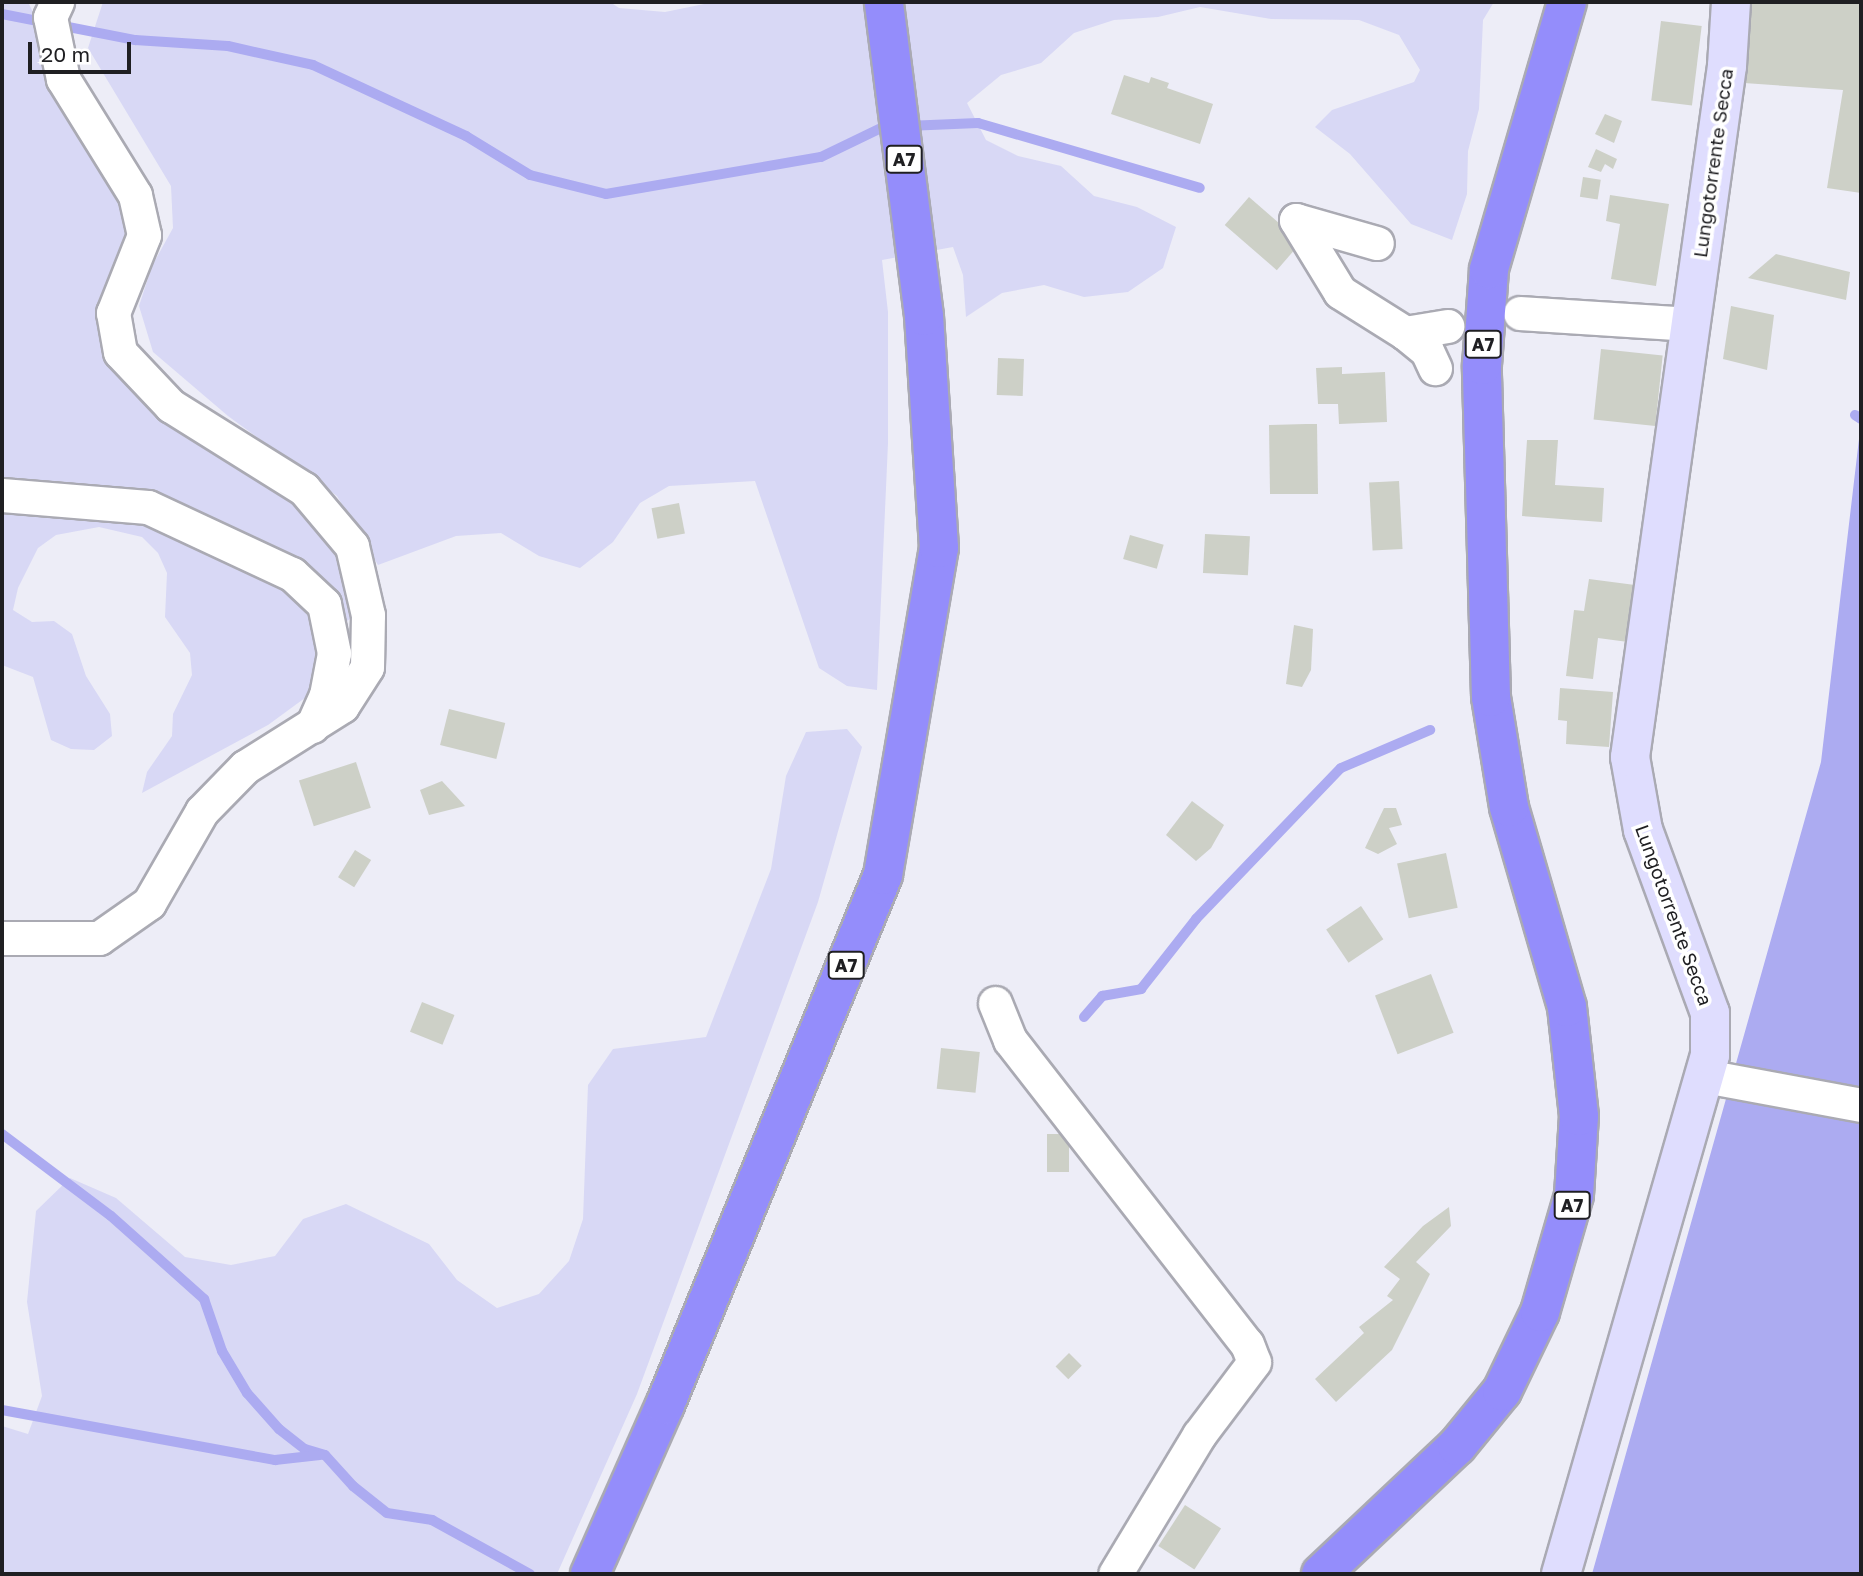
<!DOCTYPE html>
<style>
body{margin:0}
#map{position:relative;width:1863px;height:1576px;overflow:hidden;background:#ededf7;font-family:"Golos Text",sans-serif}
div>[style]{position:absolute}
.green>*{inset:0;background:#d8d8f5}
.water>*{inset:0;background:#acabf1}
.stream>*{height:10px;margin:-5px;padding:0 5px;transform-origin:5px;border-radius:5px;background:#acabf1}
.building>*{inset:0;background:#cdd0c7;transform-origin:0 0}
.roads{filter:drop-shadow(2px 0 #aaaab3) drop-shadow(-2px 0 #aaaab3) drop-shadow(0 2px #aaaab3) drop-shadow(0 -2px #aaaab3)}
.street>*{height:33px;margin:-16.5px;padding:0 16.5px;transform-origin:16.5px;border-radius:16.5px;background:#fff}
.secondary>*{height:38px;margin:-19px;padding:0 19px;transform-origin:19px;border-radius:19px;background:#dfddfe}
.highway>*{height:38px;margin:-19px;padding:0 19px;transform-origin:19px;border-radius:19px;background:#948dfb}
span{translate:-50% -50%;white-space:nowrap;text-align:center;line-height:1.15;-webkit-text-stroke:7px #fff;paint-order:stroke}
.shield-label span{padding:2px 5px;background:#fff;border:2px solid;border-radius:5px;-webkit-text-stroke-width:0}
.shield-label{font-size:18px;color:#1f1f22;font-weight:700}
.street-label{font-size:19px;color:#1f1f22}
.frame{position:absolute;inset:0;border:4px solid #1f1f22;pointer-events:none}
.scale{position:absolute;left:28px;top:42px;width:103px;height:32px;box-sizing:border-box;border:4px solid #1f1f22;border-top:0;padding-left:9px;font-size:21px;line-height:24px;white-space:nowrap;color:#1f1f22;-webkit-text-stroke:5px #fff;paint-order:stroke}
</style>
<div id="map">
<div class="green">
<div style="clip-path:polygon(2px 2px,28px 2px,125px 199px,131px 236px,102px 305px,158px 412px,221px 458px,289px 496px,341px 552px,361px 612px,327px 634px,309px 695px,268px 725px,142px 793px,147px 772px,172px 736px,173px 714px,192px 675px,190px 653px,165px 617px,167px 573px,158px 553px,142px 537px,99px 527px,56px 535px,38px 548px,18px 588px,13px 610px,32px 622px,54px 621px,72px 634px,86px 676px,110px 714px,112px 736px,94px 750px,71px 749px,51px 740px,33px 677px,2px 665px)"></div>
<div style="clip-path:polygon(103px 2px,610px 2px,619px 8px,665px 12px,714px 2px,1494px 2px,1483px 20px,1479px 109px,1468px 151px,1467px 194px,1452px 240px,1411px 224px,1350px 154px,1315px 127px,1332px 110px,1414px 82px,1420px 70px,1399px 35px,1359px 20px,1271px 19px,1200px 7px,1158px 17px,1114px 20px,1074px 33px,1041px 63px,1001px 75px,967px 103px,986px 140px,1018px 156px,1061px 166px,1094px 196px,1137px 207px,1176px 227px,1163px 268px,1128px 292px,1084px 297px,1044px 285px,1002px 293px,966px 317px,963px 275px,953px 247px,882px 260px,888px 312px,888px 443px,877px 690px,847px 686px,819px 668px,755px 481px,669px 486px,640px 503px,613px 542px,580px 568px,539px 556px,501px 533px,456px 536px,378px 565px,337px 496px,228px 416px,153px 352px,139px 306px,152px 266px,173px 228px,171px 186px,88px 48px)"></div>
<div style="clip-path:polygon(847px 729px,862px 747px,818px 902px,637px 1394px,557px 1574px,2px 1574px,2px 1426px,28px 1434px,42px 1396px,27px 1302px,36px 1211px,70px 1178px,116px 1198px,185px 1257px,231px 1265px,275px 1256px,303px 1219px,346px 1204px,429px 1244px,457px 1280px,497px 1308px,539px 1294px,569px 1261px,583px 1219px,588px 1085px,613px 1049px,706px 1037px,771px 869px,786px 776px,806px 732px)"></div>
</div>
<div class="water">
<div style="clip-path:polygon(1861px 422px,1861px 1574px,1592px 1574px,1821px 762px)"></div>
</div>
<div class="stream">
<div style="left:2px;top:14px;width:136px;rotate:11.1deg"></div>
<div style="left:135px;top:40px;width:93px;rotate:3.7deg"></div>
<div style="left:228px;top:46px;width:87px;rotate:12.6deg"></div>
<div style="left:313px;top:65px;width:169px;rotate:24.9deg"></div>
<div style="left:466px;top:136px;width:75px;rotate:31.4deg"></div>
<div style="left:530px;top:175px;width:78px;rotate:14deg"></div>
<div style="left:606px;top:194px;width:218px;rotate:-9.8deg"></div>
<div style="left:821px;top:157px;width:69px;rotate:-25.8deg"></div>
<div style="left:883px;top:127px;width:95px;rotate:-2.4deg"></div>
<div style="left:978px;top:123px;width:231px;rotate:16.3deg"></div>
<div style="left:1855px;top:415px;width:7px;rotate:34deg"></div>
<div style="left:1084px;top:1017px;width:28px;rotate:-49deg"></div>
<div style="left:1102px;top:996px;width:40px;rotate:-10deg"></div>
<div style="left:1141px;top:989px;width:89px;rotate:-51.8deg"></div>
<div style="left:1196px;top:919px;width:209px;rotate:-46.2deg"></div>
<div style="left:1341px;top:768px;width:97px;rotate:-23.1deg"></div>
<div style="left:2px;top:1134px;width:136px;rotate:37deg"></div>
<div style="left:111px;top:1216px;width:125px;rotate:41.7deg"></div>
<div style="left:204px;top:1299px;width:55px;rotate:70.9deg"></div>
<div style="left:222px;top:1351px;width:49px;rotate:59.2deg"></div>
<div style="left:247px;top:1393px;width:48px;rotate:48.4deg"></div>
<div style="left:279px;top:1429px;width:33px;rotate:38deg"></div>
<div style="left:305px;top:1449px;width:21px;rotate:17deg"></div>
<div style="left:325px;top:1455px;width:42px;rotate:47.9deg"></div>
<div style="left:353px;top:1486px;width:43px;rotate:38.5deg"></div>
<div style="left:387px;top:1513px;width:46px;rotate:8.8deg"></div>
<div style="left:432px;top:1520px;width:112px;rotate:28.9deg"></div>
<div style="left:2px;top:1410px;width:278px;rotate:10.4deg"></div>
<div style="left:275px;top:1460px;width:45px;rotate:-6.3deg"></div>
</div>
<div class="building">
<div style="clip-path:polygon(1749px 2px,1861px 2px,1861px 193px,1827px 188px,1843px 90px,1744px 83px)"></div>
<div style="left:1661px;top:21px;width:41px;height:80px;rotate:7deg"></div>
<div style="clip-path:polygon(1124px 75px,1149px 83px,1151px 77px,1169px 83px,1167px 88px,1213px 104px,1200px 144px,1111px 114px)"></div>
<div style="clip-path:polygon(1605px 114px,1622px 121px,1614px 143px,1595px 134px)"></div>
<div style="clip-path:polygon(1596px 149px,1617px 159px,1613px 169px,1605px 164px,1601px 172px,1588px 167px)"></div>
<div style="left:1583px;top:177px;width:18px;height:20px;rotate:9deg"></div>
<div style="clip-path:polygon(1610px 195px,1669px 204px,1656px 286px,1611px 279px,1620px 224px,1606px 221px)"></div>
<div style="left:1249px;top:197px;width:69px;height:37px;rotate:41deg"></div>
<div style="clip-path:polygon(1776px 254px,1850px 272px,1846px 300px,1748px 278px)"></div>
<div style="clip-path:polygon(1731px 306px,1774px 315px,1767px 370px,1723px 359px)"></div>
<div style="left:1601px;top:349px;width:62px;height:71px;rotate:6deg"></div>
<div style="left:998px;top:358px;width:26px;height:37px;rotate:2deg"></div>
<div style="clip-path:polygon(1342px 367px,1342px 374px,1385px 372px,1387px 422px,1339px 424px,1338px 404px,1318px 404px,1316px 368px)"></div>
<div style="clip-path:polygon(1306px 424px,1317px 424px,1318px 494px,1270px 494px,1269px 425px)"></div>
<div style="clip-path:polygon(1527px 440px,1558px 440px,1555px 485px,1604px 488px,1602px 522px,1522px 516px)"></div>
<div style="left:1399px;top:481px;width:68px;height:30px;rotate:87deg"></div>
<div style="left:679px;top:503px;width:31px;height:28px;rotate:79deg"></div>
<div style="left:1205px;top:534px;width:45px;height:39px;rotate:3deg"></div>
<div style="left:1130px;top:535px;width:35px;height:25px;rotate:16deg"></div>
<div style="clip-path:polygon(1589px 579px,1635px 585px,1628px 642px,1598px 638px,1593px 679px,1566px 676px,1574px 610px,1584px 611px)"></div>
<div style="clip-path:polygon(1294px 625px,1313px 629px,1311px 670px,1302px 687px,1286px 684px)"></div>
<div style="clip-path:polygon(1560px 688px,1613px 692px,1609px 747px,1566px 744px,1567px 721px,1558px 720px)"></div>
<div style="left:449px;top:709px;width:58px;height:37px;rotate:14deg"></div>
<div style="left:356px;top:762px;width:48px;height:60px;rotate:72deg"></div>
<div style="clip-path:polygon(442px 781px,465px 806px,429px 815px,420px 790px)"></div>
<div style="clip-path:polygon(1192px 801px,1224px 825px,1211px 848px,1196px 861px,1166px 835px)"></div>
<div style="clip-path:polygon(1384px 808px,1396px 808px,1402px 825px,1389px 828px,1397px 844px,1378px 854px,1365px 848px)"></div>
<div style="left:355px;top:850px;width:19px;height:32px;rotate:32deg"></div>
<div style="left:1446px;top:853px;width:56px;height:50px;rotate:78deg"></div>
<div style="left:1361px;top:906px;width:40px;height:42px;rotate:56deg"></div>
<div style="left:1431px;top:974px;width:63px;height:60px;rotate:69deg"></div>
<div style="left:422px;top:1002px;width:35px;height:32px;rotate:22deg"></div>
<div style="left:941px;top:1048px;width:39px;height:41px;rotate:6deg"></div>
<div style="left:1047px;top:1134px;width:22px;height:38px"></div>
<div style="clip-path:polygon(1449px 1207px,1451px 1226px,1416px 1262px,1430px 1274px,1392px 1350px,1336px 1402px,1315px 1379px,1364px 1333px,1359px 1327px,1393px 1300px,1387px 1296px,1400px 1279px,1384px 1267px,1423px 1226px)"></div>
<div style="left:1069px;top:1353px;width:18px;height:19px;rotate:45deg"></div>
<div style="left:1185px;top:1505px;width:43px;height:49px;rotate:33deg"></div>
</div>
<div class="roads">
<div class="street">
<div style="left:1296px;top:220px;width:84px;rotate:58.6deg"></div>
<div style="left:1340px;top:292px;width:77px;rotate:32.2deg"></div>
<div style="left:1405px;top:333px;width:43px;rotate:-9.5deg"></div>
<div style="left:1296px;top:220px;width:84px;rotate:15.9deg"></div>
<div style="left:1520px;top:313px;width:170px;rotate:3.7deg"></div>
<div style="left:1405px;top:333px;width:28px;rotate:39deg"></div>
<div style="left:1427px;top:351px;width:19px;rotate:65deg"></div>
<div style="left:2px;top:495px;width:146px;rotate:4.7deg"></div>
<div style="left:148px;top:507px;width:159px;rotate:25deg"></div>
<div style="left:292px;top:574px;width:44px;rotate:43.2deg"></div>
<div style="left:324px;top:604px;width:50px;rotate:78.5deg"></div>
<div style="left:334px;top:653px;width:43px;rotate:100.8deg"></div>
<div style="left:326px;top:695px;width:34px;rotate:114deg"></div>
<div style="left:2px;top:938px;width:97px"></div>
<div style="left:99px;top:938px;width:61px;rotate:-35deg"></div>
<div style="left:149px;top:903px;width:106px;rotate:-60.1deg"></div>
<div style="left:202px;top:811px;width:62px;rotate:-45.7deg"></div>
<div style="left:245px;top:767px;width:115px;rotate:-32.2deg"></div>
<div style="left:342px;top:706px;width:46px;rotate:-57.3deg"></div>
<div style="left:367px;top:667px;width:52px;rotate:-88.9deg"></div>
<div style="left:368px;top:615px;width:71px;rotate:-103.1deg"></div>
<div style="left:352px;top:546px;width:75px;rotate:-130.1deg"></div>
<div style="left:304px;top:489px;width:157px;rotate:-148deg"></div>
<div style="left:171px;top:406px;width:74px;rotate:-133.4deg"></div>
<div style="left:120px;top:352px;width:40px;rotate:-100deg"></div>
<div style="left:113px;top:313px;width:84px;rotate:-68.3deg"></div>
<div style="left:144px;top:235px;width:41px;rotate:-102.7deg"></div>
<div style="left:135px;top:195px;width:137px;rotate:-121.8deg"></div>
<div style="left:63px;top:79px;width:63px;rotate:-101.8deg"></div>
<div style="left:50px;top:17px;width:17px;rotate:-65deg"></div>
<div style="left:995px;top:1003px;width:40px;rotate:68deg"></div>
<div style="left:1010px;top:1040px;width:385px;rotate:52.1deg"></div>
<div style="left:1247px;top:1344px;width:19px;rotate:69deg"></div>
<div style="left:1254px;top:1362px;width:91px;rotate:127deg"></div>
<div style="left:1199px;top:1435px;width:162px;rotate:121.1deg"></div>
<div style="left:1705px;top:1076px;width:159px;rotate:10.5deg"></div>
</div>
<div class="secondary">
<div style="left:1561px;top:1574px;width:540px;rotate:-73.98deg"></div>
<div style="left:1710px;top:1055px;width:42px;rotate:-90deg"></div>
<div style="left:1710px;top:1013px;width:195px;rotate:-110.1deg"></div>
<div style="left:1643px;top:830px;width:74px;rotate:-100.1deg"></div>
<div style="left:1630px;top:757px;width:698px;rotate:-82.01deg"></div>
<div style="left:1727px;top:66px;width:64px;rotate:-86.4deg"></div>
</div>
<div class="highway">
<div style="left:590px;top:1574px;width:185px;rotate:-66.1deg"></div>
<div style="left:665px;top:1405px;width:573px;rotate:-67.64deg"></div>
<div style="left:883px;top:875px;width:332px;rotate:-80.3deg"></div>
<div style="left:939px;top:548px;width:232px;rotate:-93.7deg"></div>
<div style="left:924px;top:316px;width:317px;rotate:-97.3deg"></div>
<div style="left:1321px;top:1574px;width:187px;rotate:-43.3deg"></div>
<div style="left:1457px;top:1446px;width:71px;rotate:-50.7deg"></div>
<div style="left:1502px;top:1391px;width:88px;rotate:-64.3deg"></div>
<div style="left:1540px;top:1312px;width:122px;rotate:-73.8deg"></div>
<div style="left:1574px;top:1195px;width:79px;rotate:-86.4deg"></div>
<div style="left:1579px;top:1116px;width:110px;rotate:-96.3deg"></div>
<div style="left:1567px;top:1007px;width:208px;rotate:-106.2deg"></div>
<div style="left:1509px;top:807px;width:111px;rotate:-99.3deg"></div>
<div style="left:1491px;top:697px;width:332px;rotate:-91.6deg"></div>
<div style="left:1482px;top:365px;width:96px;rotate:-85.8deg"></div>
<div style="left:1489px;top:269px;width:278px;rotate:-73.7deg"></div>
</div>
</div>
<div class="shield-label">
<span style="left:904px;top:159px">A7</span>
<span style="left:1483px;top:344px">A7</span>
<span style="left:846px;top:965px">A7</span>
<span style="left:1572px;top:1205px">A7</span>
</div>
<div class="street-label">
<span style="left:1713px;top:163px;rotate:-82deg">Lungotorrente Secca</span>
<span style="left:1674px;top:915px;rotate:70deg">Lungotorrente Secca</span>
</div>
<div class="frame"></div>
<div class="scale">20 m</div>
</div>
